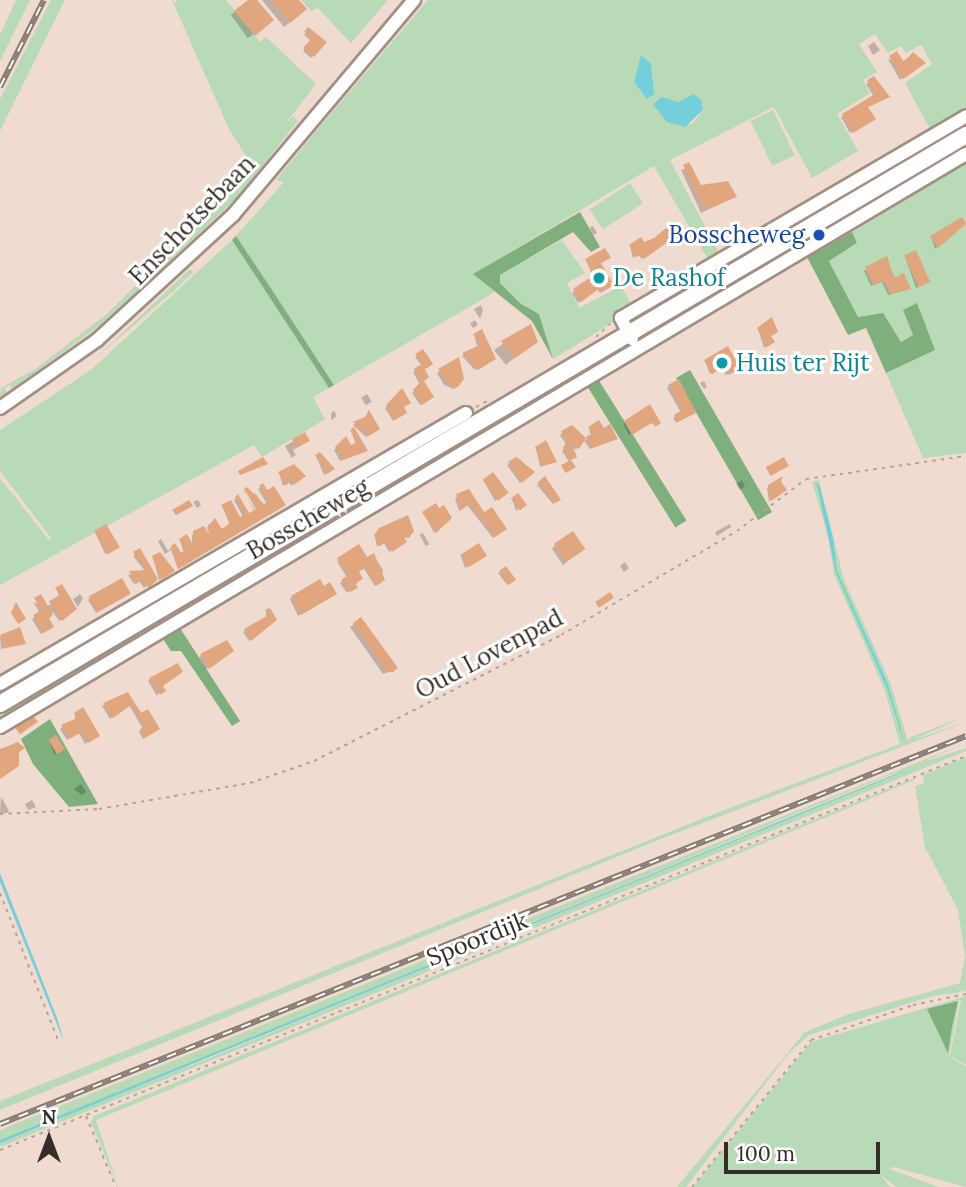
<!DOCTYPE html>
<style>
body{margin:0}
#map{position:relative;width:966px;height:1187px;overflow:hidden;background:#f0dbd0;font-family:Lora,serif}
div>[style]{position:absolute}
.green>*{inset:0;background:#b8dab7;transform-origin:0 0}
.forest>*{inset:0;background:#7faf7d;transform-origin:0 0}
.water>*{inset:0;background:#75cfdb}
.shadow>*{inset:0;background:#0003;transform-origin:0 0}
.building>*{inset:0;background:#e1a67e;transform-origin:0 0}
.path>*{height:2px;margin-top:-1px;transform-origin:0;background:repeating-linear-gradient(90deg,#b5a49b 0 3.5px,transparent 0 8.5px)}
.roads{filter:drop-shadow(2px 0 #a28f84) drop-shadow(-2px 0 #a28f84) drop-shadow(0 2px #a28f84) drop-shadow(0 -2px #a28f84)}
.minor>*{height:12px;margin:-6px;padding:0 6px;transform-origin:6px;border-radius:6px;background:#fff}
.major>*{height:16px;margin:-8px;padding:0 8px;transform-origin:8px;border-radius:8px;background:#fff}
.rail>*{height:6px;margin-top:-3px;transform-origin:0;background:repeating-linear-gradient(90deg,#fff 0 10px,#877a72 0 20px);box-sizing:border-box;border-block:2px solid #877a72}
.dots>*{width:19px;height:19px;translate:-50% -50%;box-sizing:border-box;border:4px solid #fff;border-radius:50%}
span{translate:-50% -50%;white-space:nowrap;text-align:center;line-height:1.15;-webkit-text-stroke:6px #fff;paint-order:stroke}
.street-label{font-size:24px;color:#352d28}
.transit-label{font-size:24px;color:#164399}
.right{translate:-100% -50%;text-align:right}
.culture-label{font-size:24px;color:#0d838f}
.left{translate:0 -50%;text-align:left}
.north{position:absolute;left:14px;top:1103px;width:70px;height:70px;-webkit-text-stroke:5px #fff;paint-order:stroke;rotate:0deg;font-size:19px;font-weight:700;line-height:28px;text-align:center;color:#352d28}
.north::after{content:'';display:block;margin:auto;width:24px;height:32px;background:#352d28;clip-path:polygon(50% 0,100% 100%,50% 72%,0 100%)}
.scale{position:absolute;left:724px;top:1142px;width:156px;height:32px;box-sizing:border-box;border:4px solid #352d28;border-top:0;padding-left:9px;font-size:21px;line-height:24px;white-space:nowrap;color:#352d28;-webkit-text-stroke:5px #fff;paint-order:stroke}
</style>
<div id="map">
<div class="green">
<div style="clip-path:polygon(16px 0,30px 0,0 61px,0 35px)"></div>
<div style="clip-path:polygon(51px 0,65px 0,0 131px,0 99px)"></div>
<div style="clip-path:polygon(172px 0,177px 4px,176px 0,226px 0,260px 42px,266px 37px,316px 84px,282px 128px,293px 116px,298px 121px,236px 199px,99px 326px,12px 389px,10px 385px,4px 388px,7px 392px,0 397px,1px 388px,37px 368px,108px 313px,254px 168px,229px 129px)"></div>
<div style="clip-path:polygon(301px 0,388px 0,351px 43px,318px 8px,311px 11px)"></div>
<div style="clip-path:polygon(evenodd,428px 0,966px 0,966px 110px,931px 131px,905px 83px,932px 64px,921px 45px,906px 53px,901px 46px,888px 53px,875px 34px,859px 44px,877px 72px,863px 80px,870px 93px,837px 114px,858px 151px,812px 178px,774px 107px,670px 160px,720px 255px,709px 261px,654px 166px,474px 274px,495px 292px,334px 385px,236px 236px,284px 182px,276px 180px,317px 130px,428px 0,696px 94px,703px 110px,692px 124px,667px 122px,654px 106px,661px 98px,678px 102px,696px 94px)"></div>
<div style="left:773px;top:110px;width:50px;height:25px;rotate:64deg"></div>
<div style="clip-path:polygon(966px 163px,966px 453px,923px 458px,886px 373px,935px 350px,903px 310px,913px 335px,901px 342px,883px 313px,858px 317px,829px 260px,857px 244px,852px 232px)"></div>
<div style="left:630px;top:183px;width:24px;height:48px;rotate:57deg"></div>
<div style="clip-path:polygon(785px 230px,639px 321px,636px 316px,785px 229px)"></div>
<div style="clip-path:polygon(232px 240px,329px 388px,313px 397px,325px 419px,262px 457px,254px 445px,0 585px,0 478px,49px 540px,51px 538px,0 471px,0 430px,91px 370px)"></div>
<div style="clip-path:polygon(562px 240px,585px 273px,567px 283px,579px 308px,621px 286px,632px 306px,615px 321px,553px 359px,539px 314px,521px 305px,500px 283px,499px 275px)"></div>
<div style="clip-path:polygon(792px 248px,794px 253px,648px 337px,645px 331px)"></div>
<div style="clip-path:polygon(190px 269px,193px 272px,176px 289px,97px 357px)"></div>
<div style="clip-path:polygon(625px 343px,627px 349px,373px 503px,368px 494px)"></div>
<div style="clip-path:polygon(819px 480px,844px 580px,890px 682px,908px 741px,911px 737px,966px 716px,913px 740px,966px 722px,653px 842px,0 1110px,0 1101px,719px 812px,900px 744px,885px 691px,834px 574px,829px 539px,812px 482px)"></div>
<div style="clip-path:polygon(358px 482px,360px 485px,0 697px,0 688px)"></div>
<div style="left:365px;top:496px;width:9px;height:115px;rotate:58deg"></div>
<div style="clip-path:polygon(264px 556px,268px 564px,0 718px,0 711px)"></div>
<div style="clip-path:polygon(evenodd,966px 743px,923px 762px,966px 748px,966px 751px,0 1147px,0 1143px,70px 1115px,0 1140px,0 1130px,966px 743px,903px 771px,207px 1059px,77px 1110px,889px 775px,903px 771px)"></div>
<div style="clip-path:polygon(966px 757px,966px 991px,929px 997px,809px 1035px,788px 1054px,686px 1187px,677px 1187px,805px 1032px,849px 1014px,960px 983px,965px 957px,958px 910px,925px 847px,915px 786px,924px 783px,923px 775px)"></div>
<div style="clip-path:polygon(915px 778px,914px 780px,863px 802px,96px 1120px,118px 1187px,91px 1122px,94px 1116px)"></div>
<div style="clip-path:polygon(966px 996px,966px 1065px,950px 1056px,961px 1000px,954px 1001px,959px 1001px,949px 1056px,966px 1067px,966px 1187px,894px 1167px,889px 1169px,939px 1187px,896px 1187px,881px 1175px,890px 1187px,693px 1187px,811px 1042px)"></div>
</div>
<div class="forest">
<div style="clip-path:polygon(580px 212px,600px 247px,591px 252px,573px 232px,500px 275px,500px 283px,521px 304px,539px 314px,553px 359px,532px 321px,473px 274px)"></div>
<div style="clip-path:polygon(852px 232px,857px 243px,829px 261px,858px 317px,883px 313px,901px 342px,913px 335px,903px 310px,917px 303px,935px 350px,886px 373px,866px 328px,848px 335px,807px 257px)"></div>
<div style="clip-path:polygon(236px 236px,272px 290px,334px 385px,329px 388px,232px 240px)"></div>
<div style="left:690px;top:370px;width:164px;height:16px;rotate:60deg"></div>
<div style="left:598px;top:379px;width:167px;height:13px;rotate:58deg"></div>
<div style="clip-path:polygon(178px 625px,240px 721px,232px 726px,181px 651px,171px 651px,161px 636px)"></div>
<div style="clip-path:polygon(50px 719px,98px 804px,69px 807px,33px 764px,21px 739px)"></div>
<div style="clip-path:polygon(958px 1001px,952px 1027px,948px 1053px,927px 1009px)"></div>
</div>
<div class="water">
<div style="clip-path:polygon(641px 55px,651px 64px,654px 94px,647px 99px,634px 82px)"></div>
<div style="clip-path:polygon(694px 94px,701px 100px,703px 110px,685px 127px,667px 122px,653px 105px,661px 97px,678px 102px)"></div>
<div style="clip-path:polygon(816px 481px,820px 488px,833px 538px,837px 571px,887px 682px,900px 725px,904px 743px,888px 691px,836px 573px)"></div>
<div style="clip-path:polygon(903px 771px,903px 772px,0 1143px,0 1140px)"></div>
<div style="clip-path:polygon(0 873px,57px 1018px,64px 1042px,0 882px)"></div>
</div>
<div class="shadow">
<div style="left:251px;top:0;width:29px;height:25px;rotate:54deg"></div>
<div style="clip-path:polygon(262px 0,297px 0,300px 14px,284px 27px)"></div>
<div style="clip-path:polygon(309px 30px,324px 42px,311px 58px,303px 51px,311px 41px,304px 35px)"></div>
<div style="clip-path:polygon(874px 42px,880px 50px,873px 55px,868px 46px)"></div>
<div style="clip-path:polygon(913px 54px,921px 64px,900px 80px,888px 59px,902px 62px)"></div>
<div style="clip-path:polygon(874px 78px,888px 97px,867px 107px,872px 121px,850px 133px,841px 117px,874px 97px,866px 84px)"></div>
<div style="clip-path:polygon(692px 166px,699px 187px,735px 197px,701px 213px,681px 170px)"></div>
<div style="clip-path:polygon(964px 224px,935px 249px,931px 237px)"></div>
<div style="left:593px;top:226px;width:8px;height:4px;rotate:60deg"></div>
<div style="clip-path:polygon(671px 226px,677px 242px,670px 246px,667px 242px,641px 259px,639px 255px,633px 258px,630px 246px,655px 240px)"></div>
<div style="clip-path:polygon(905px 257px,926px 283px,916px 288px)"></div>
<div style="clip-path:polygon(886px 258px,895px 279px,907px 290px,888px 295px,882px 282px,871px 286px,864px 271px)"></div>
<div style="clip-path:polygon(586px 260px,599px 264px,610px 287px,600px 293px,597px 289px,578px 303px,572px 293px,593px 277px)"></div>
<div style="clip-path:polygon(481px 305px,483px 310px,480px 319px,474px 309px)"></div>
<div style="clip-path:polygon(475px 320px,478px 325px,473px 328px,470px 324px)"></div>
<div style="clip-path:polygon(530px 326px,535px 341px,506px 365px,494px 350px)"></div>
<div style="clip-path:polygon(758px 329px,770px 336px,771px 344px,764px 348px)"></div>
<div style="clip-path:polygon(474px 336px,492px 360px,475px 370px,462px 356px,478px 348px)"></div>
<div style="clip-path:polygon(422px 352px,431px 364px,423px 370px,422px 381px,430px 399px,420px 405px,412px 393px,420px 385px,413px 372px,422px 366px,415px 357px)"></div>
<div style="clip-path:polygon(458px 360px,462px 379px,454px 389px,444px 385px,437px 373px)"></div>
<div style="clip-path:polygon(705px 361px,736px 370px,726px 375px,722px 367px,710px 374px)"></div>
<div style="clip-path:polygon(678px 381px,692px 414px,676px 423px,673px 418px,681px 413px,667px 388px)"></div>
<div style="clip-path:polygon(704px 381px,707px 387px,704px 389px,700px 383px)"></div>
<div style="clip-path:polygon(402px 391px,403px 415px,393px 421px,385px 408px)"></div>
<div style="left:367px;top:394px;width:9px;height:7px;rotate:58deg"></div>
<div style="clip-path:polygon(650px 406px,657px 425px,650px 423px,629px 435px,623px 424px)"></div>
<div style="clip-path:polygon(334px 411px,337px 416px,331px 420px,331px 413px)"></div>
<div style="clip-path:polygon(365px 419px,376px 431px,366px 437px,353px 425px)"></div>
<div style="clip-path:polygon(572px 427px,585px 440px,591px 436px,589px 428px,614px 440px,590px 449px,583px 439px,576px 450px,572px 447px,573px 458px,569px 461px,574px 467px,565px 472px,562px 467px,569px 462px,562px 451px,566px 444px,560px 435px)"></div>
<div style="clip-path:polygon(351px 431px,366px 451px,340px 461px,334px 450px,345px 439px,350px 448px,356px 445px)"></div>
<div style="clip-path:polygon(304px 435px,306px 442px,293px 450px,296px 455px,292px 458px,285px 446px)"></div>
<div style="clip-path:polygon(536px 448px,555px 462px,540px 467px)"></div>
<div style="clip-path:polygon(316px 456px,331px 471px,324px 475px)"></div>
<div style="clip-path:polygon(520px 459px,533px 474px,520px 483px,507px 465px)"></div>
<div style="clip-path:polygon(279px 473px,303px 476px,291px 486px,289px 482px,283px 486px)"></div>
<div style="clip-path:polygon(544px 479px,559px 499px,553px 504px,537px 485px)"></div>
<div style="clip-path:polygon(742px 480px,745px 486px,740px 490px,736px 484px)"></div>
<div style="clip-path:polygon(484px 481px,505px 494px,495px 501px)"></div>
<div style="clip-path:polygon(779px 483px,783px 492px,769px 501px,767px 488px)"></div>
<div style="clip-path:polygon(evenodd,262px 486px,282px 507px,178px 569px,171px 550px,165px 554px,158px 541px,161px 539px,168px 551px,172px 547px,180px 555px,184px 553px,180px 540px,186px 537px,192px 546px,192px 535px,210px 536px,208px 525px,215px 521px,222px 532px,230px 525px,222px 506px,240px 519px,243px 517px,234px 500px,238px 497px,248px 515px,254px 511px,244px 491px,256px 494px,263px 506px,267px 504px,258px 489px,262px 486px,244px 492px,248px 492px,262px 515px,259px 517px,244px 492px)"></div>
<div style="clip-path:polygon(469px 491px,484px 514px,503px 531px,493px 538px,467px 505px,459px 511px,455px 498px)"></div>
<div style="clip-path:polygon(512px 499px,522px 507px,516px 511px)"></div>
<div style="clip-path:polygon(198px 500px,201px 505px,197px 508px,193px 502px)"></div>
<div style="clip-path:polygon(424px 514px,450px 518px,434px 533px)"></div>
<div style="clip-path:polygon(407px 518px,410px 533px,389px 552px,384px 543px,377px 547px,375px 537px)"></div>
<div style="clip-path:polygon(730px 524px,731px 527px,717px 536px,715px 532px)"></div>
<div style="clip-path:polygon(95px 532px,115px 548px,105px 554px)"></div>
<div style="left:423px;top:533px;width:13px;height:4px;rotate:61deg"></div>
<div style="clip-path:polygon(555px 545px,579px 552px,563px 565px,552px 549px)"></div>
<div style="clip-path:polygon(139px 551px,154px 581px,144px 588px,139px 581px,134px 584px,128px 575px,145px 571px,133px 556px)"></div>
<div style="clip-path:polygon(374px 556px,383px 570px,381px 583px,375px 586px,364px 569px,357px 572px,361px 579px,347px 593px,340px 583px,347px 578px,337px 561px)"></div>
<div style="clip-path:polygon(461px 556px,483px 557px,465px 568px)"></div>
<div style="clip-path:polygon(153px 558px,171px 573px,159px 580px)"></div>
<div style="clip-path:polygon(625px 562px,629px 568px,624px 572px,620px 566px)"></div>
<div style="clip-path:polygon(505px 568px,512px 582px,507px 585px,498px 573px)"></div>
<div style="clip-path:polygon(57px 589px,75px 608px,59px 621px,53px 612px,47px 618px,50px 629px,41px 634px,32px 619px,40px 613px,33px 602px,46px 607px,59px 598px)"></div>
<div style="clip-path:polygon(80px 594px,83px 598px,78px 607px,73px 599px)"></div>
<div style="clip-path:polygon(127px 595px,96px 613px,88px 600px,90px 598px)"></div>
<div style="clip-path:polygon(332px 595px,298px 616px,290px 599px,292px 597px)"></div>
<div style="clip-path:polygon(266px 612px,273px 621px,249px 641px,243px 632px,266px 617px)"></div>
<div style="clip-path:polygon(354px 624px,392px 671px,383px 674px,350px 627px)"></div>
<div style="clip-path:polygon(0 637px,5px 638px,24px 644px,1px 649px)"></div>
<div style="clip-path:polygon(230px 653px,206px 669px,199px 657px,201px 656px)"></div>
<div style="clip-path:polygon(150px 679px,161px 686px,157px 696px,148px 681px)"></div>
<div style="clip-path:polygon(127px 694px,156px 731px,143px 739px,139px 732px,143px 729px,129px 705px,110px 719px,102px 706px)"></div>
<div style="clip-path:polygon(75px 714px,95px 738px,85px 744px,79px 733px,67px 740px,60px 729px,75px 720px)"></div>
<div style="clip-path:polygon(49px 741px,61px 752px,55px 755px)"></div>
<div style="clip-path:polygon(81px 784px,86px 792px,82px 795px,74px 789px)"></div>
<div style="clip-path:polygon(1px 797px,9px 811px,7px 813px,0 813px)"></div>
<div style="clip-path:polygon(32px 800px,36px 807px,28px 810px,25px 804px)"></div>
</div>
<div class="building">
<div style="clip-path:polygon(248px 0,257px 0,274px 20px,255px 36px,234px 11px)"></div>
<div style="clip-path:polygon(271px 0,299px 0,307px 9px,290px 23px)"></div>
<div style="clip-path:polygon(308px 27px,327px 42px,314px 57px,303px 48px,312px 38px,304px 32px)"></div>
<div style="clip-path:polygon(897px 51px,904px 62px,913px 52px,926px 63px,903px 79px,889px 56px)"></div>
<div style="clip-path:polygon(874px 76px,890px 97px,868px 107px,876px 119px,853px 133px,842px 114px,875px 94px,867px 80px)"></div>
<div style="clip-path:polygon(689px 162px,701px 185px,728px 181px,737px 197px,705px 210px,683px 165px)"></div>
<div style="clip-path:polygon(962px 217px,966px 224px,938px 248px,930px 236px)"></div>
<div style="clip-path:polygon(672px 223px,681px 240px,672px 245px,669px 241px,644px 259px,641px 255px,636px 257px,629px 245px,641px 237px,644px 242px,654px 238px)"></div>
<div style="clip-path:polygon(605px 248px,611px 258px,601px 263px,614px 285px,602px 292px,600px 288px,581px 302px,573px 289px,594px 275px,585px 259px)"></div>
<div style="left:916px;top:250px;width:35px;height:13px;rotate:66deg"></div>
<div style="clip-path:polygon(887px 256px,894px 278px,904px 273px,911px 289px,890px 294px,884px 281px,873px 285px,865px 267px)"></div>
<div style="clip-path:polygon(772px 317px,778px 332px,771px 336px,775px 342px,767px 347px,757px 328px)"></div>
<div style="clip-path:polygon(531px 324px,538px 342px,515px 358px,501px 341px)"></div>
<div style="clip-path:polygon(482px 329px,496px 359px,478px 370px,462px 353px,480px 345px,473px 334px)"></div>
<div style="clip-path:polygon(728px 346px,740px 368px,729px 375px,724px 367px,712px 374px,704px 360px)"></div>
<div style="left:423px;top:349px;width:18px;height:9px;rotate:56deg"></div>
<div style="clip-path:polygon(459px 357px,464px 379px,458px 387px,451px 388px,438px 369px)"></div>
<div style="clip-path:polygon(422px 364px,429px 377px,424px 381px,434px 397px,422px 405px,413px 390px,421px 381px,414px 369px)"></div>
<div style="clip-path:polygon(679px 379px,696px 413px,678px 422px,674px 415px,682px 410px,668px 385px)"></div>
<div style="clip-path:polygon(402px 388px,411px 403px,404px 407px,407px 413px,395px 420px,386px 405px)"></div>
<div style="clip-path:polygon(650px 404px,661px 423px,655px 427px,653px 422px,632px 435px,624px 421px)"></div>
<div style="clip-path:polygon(369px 410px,380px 429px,369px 436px,353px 422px,365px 417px)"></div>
<div style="clip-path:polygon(599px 420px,604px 428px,610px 424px,618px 439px,592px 448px,586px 437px,593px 433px,588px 427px)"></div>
<div style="clip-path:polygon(572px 425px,586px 438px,579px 449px,570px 440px,577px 457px,571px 460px,576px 467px,566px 473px,561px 465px,571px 460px,563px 448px,567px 441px,561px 431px)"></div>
<div style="clip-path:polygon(354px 427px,368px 451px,343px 460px,335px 447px,346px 436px,351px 445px,357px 442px,350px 430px)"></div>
<div style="left:305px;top:432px;width:10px;height:15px;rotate:61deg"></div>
<div style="clip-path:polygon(546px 440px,557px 462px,542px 466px,535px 447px)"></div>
<div style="clip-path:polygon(320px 452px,335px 469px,327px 474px,315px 455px)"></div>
<div style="clip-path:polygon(263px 457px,268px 464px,240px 475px,238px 471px)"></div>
<div style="clip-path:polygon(516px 457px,535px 472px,522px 483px,508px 462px)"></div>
<div style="left:784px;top:457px;width:10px;height:21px;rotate:61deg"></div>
<div style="clip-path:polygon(294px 464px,306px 476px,294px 485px,292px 481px,286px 485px,278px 472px)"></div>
<div style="left:493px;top:472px;width:26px;height:13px;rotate:53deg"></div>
<div style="clip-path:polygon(545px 476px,561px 500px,555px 503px,538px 482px)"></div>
<div style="clip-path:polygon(783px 476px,781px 482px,787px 490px,771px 501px,768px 485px)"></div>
<div style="clip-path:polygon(263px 483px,267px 490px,274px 486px,286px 505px,178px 569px,171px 546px,175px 543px,181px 553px,185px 550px,179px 539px,187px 534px,193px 545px,193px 531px,204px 526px,210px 536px,207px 528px,215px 518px,222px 529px,225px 527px,231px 522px,221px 505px,231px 500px,240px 517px,245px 514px,235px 497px,238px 494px,249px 513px,256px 509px,244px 489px,247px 487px,264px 504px,268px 501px,259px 486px)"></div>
<div style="clip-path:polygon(469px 489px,484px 512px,492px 507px,507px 529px,495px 537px,470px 504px,461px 510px,456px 494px)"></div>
<div style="left:518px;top:493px;width:15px;height:9px;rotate:53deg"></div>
<div style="clip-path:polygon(189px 500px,193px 506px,176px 515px,172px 510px)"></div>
<div style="clip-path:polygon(436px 503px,439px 508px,444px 505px,452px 518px,436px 533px,422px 512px)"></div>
<div style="clip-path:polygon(408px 515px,414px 531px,409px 538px,404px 537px,407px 542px,392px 552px,386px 542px,380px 546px,374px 535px,379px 528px)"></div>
<div style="left:106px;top:524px;width:27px;height:14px;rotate:59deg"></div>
<div style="left:573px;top:531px;width:22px;height:23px;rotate:56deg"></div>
<div style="left:479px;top:543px;width:15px;height:22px;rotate:58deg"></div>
<div style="clip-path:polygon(359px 544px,367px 557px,374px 553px,385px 580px,377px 585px,365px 567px,359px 571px,363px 579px,355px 583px,358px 588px,350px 592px,341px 580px,348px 575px,337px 558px)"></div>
<div style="clip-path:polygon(140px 548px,158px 579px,149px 588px,142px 580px,136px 584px,129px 571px,147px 570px,133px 552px)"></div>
<div style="clip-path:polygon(160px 552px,175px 571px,161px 580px,152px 556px)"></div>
<div style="left:506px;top:566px;width:17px;height:8px;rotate:54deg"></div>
<div style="left:122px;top:578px;width:18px;height:38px;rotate:61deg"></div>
<div style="clip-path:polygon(320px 579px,324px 586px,330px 582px,337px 594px,301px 615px,291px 596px)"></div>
<div style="clip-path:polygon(62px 584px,77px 609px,62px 621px,49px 601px,60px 595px,55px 588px)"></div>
<div style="left:610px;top:592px;width:7px;height:18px;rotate:56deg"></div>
<div style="clip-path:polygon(41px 594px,53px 615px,49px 618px,54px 627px,44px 633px,33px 615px,42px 610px,34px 598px)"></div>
<div style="clip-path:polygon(16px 602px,26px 619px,18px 624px,11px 613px)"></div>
<div style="clip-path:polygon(270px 608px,277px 620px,251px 641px,244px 629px,268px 615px,265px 610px)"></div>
<div style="clip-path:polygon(361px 617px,398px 668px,393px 672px,387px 672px,353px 623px)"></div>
<div style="clip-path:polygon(20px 627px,26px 644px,4px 648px,0 635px)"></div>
<div style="clip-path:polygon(227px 640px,234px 651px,209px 669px,200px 654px)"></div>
<div style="clip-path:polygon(178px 663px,183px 672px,163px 686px,166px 691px,160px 695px,149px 678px)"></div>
<div style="clip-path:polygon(128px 692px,141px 713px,148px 709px,160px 729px,145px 738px,140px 729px,144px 727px,131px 705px,113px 718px,103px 703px)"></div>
<div style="clip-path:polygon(83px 707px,100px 736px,88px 743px,82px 732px,69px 739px,61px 725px,77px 718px,74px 713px)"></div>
<div style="left:31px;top:712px;width:12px;height:22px;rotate:55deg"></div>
<div style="left:56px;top:735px;width:17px;height:9px;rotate:59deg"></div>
<div style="clip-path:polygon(18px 742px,25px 748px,19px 752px,19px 766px,0 779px,0 749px)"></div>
</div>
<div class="path">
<div style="left:596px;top:337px;width:19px;rotate:-43deg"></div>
<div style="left:476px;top:407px;width:15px;rotate:-28deg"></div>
<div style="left:0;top:814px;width:99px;rotate:-2.9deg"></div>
<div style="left:99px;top:809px;width:153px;rotate:-9.8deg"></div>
<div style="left:250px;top:783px;width:68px;rotate:-19deg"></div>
<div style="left:314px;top:761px;width:277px;rotate:-27deg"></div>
<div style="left:561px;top:635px;width:204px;rotate:-30.6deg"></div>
<div style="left:737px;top:531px;width:86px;rotate:-37deg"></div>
<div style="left:806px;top:479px;width:162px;rotate:-8.2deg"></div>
<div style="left:0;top:893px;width:158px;rotate:68.5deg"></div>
<div style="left:86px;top:1116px;width:77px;rotate:67.1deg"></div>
<div style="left:0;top:1150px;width:1043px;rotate:-22.19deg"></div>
<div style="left:692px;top:1187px;width:189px;rotate:-51deg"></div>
<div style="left:811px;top:1040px;width:108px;rotate:-18.9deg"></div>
<div style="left:913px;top:1005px;width:54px;rotate:-11.7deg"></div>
</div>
<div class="roads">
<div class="minor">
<div style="left:632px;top:339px;width:24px;rotate:-118deg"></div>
<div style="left:621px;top:318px;width:400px;rotate:-30.3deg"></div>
<div style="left:0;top:408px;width:118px;rotate:-35deg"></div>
<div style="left:97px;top:340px;width:185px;rotate:-42.6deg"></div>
<div style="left:233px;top:215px;width:281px;rotate:-49.9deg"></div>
<div style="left:0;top:684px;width:539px;rotate:-30.18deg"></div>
<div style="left:0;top:727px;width:1123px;rotate:-30.68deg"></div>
</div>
<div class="major">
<div style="left:0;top:704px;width:1121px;rotate:-30.5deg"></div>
</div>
</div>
<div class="rail">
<div style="left:0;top:87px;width:97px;rotate:-63.2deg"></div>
<div style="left:0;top:1124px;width:1041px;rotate:-21.88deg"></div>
</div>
<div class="dots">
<div style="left:819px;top:235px;background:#1a4fb4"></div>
<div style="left:599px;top:278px;background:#0f9aa8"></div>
<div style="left:722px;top:363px;background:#0f9aa8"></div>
</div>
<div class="street-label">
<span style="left:192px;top:220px;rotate:-46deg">Enschotsebaan</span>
<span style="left:308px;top:519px;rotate:-30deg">Bosscheweg</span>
<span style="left:489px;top:654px;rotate:-28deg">Oud Lovenpad</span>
<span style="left:477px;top:939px;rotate:-22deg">Spoordijk</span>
</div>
<div class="transit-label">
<span class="right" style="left:805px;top:235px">Bosscheweg</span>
</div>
<div class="culture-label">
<span class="left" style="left:613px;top:278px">De Rashof</span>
<span class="left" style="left:736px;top:363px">Huis ter Rijt</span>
</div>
<div class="north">N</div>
<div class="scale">100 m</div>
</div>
